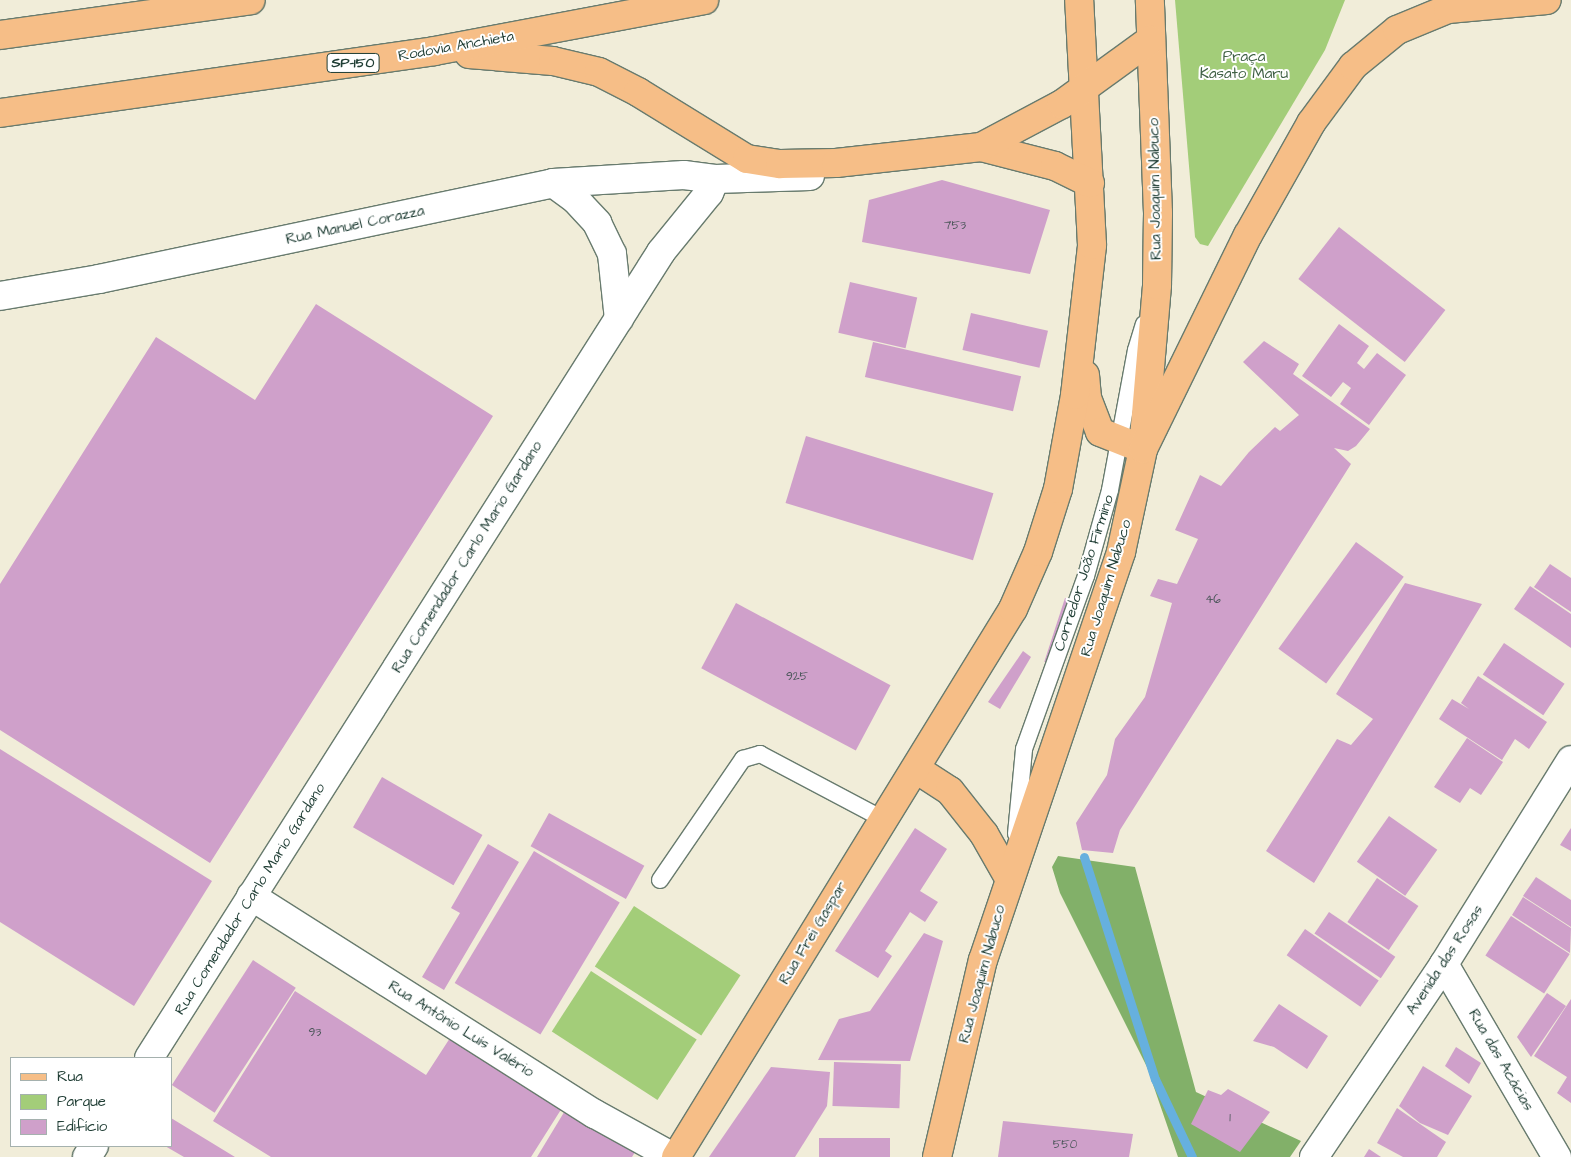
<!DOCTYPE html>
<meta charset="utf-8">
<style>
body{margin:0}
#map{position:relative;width:1571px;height:1157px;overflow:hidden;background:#f1edd9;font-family:"Architects Daughter",sans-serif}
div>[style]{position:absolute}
.green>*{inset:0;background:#a3cd79;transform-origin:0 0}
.forest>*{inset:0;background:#82b069}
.stream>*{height:9px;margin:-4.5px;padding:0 4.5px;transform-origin:4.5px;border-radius:4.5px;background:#66b0de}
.building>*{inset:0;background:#cfa0ca;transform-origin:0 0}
.roads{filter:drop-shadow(1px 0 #687b6e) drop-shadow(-1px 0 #687b6e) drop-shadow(0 1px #687b6e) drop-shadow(0 -1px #687b6e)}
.lane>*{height:16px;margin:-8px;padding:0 8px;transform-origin:8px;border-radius:8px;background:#fff}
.street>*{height:28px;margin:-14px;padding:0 14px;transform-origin:14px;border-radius:14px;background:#fff}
.primary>*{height:28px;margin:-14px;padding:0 14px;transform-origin:14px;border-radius:14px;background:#f6be87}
.highway>*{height:28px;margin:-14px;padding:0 14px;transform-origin:14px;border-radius:14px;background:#f6be87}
span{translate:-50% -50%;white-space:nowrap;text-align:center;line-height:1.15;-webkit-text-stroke:4px #fff;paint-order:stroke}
.number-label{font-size:12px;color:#4b565a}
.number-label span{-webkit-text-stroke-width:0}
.shield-label span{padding:1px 4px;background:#fff;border:1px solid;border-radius:4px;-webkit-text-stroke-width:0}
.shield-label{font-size:14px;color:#1f3d34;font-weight:700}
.street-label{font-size:15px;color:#1f3d34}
.park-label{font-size:15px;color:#406145}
.legend{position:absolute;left:10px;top:1057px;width:162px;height:90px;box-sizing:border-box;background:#fff;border:1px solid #a5b1ae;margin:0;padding:6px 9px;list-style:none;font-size:15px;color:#1f3d34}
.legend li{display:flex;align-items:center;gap:10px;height:25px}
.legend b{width:25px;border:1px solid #a5b1ae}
</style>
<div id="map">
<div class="green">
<div style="clip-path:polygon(1175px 0,1345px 0,1325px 50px,1208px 246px,1200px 244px,1195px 237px)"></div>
<div style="left:634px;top:906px;width:127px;height:72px;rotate:33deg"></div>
<div style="left:591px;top:971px;width:126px;height:72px;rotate:33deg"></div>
</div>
<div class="forest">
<div style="clip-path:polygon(1058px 856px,1135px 867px,1196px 1092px,1301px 1141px,1290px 1157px,1178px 1157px,1147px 1067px,1060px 893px,1052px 867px)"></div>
</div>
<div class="stream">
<div style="left:1084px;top:857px;width:233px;rotate:72.3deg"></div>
<div style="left:1155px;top:1079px;width:86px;rotate:64.6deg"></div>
</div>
<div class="building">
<div style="clip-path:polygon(942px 180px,1050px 210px,1030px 274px,862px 242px,869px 200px)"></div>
<div style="left:1339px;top:227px;width:135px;height:66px;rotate:38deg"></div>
<div style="left:850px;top:282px;width:69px;height:52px;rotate:13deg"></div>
<div style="clip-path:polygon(316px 304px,493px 416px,210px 863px,0 730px,0 584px,156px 337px,255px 400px)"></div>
<div style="left:971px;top:313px;width:79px;height:38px;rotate:13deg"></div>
<div style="clip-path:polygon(1339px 324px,1369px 346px,1357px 363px,1364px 369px,1377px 353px,1406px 375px,1369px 425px,1340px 404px,1351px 388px,1343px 382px,1331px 397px,1302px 376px)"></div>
<div style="clip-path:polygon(1264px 341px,1299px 364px,1293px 374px,1370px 429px,1356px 446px,1348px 451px,1334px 448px,1351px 464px,1120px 830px,1113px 853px,1082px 850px,1076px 823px,1107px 775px,1115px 739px,1145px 697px,1172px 603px,1150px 596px,1158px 579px,1177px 584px,1198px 539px,1175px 530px,1200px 475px,1221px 486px,1249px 452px,1275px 427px,1280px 431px,1299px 415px,1243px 362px)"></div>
<div style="left:873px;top:342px;width:152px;height:36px;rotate:13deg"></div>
<div style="left:806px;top:436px;width:196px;height:70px;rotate:17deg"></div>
<div style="left:1356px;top:542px;width:59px;height:132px;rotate:36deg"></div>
<div style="clip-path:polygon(1550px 564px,1571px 578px,1571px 612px,1534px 587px)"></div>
<div style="clip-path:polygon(1405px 583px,1482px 604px,1314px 883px,1266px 851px,1337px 739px,1351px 745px,1373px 719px,1336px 694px)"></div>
<div style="clip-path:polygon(1530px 586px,1571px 614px,1571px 648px,1514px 609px)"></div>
<div style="left:1065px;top:598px;width:9px;height:67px;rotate:18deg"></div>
<div style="left:736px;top:603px;width:175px;height:74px;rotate:28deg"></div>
<div style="left:1504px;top:643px;width:73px;height:38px;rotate:34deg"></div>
<div style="clip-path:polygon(1023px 651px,1031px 657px,1000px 709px,988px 702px)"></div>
<div style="clip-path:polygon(1478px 676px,1547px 722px,1529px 749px,1515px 739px,1502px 760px,1439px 719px,1452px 699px,1469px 709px,1461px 703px)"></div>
<div style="clip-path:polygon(1467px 738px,1503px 762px,1481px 795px,1470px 788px,1460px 803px,1434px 787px)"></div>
<div style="clip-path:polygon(0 749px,212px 881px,134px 1006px,0 922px)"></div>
<div style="left:382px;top:777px;width:116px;height:58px;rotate:30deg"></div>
<div style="left:549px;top:813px;width:109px;height:38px;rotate:29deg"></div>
<div style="left:1389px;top:816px;width:59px;height:56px;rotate:35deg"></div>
<div style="clip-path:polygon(915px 828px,947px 849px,920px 891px,938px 902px,925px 922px,910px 912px,885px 951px,892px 956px,878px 978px,835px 951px)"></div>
<div style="clip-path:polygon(1571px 828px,1571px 851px,1560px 845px)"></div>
<div style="clip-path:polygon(488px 844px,519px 862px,444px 990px,422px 977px,460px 913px,451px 908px)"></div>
<div style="left:534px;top:851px;width:100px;height:154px;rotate:31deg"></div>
<div style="clip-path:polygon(1536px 877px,1571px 900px,1571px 927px,1523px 896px)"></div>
<div style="left:1377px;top:878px;width:50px;height:53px;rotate:34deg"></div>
<div style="clip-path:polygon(1523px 897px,1571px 928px,1570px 953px,1512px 915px)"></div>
<div style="left:1329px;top:912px;width:80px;height:26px;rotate:34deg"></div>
<div style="left:1511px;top:916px;width:70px;height:47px;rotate:33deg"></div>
<div style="left:1305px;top:929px;width:90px;height:32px;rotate:35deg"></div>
<div style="clip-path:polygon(924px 933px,943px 941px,910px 1061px,818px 1060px,839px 1019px,870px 1011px)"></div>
<div style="left:253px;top:960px;width:51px;height:149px;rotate:33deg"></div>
<div style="clip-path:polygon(295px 991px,426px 1075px,450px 1038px,562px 1108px,531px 1157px,271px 1157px,213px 1121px)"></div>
<div style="clip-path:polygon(1547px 993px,1566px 1006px,1531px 1057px,1517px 1037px)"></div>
<div style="clip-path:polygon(1571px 999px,1571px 1103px,1557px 1093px,1567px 1077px,1534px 1056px)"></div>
<div style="clip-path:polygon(1279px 1004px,1328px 1036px,1307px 1069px,1274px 1047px,1253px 1041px)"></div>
<div style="clip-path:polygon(1456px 1047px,1481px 1063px,1469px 1084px,1445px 1066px)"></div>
<div style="left:834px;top:1062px;width:67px;height:44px;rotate:2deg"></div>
<div style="clip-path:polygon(1423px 1066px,1472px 1096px,1448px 1135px,1420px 1123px,1399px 1106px)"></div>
<div style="clip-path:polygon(771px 1067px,830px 1072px,827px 1106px,795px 1157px,709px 1157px)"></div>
<div style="clip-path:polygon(1228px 1089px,1270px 1112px,1240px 1152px,1191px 1124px,1208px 1090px,1221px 1095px)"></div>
<div style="clip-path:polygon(1397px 1108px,1446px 1142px,1437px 1157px,1403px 1157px,1377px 1143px)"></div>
<div style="clip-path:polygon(566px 1109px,635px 1152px,632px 1157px,537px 1157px)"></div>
<div style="clip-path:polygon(171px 1118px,235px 1157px,184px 1157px,165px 1146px,171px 1146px)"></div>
<div style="clip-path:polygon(1003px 1121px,1133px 1134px,1129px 1157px,998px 1157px)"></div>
<div style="left:819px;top:1138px;width:71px;height:19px"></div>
<div style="clip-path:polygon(1369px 1149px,1381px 1157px,1364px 1157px)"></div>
</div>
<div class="roads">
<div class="lane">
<div style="left:1016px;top:834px;width:85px;rotate:-84.6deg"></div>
<div style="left:1024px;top:749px;width:184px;rotate:-70.3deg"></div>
<div style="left:1086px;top:576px;width:89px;rotate:-74.4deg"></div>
<div style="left:1110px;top:490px;width:142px;rotate:-79.5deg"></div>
<div style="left:1136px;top:350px;width:27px;rotate:-73deg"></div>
<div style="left:660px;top:880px;width:147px;rotate:-55.6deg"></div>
<div style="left:743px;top:759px;width:18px;rotate:-16deg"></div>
<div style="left:760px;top:754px;width:139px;rotate:27.9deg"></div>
</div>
<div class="street">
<div style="left:553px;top:183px;width:131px;rotate:-3.5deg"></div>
<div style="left:684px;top:175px;width:31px;rotate:7deg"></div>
<div style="left:0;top:296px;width:100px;rotate:-9.7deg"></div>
<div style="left:99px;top:279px;width:464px;rotate:-11.9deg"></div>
<div style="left:553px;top:183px;width:27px;rotate:36deg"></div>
<div style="left:575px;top:199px;width:33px;rotate:47deg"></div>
<div style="left:597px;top:223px;width:34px;rotate:64deg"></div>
<div style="left:612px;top:254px;width:65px;rotate:83.9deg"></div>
<div style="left:251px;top:896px;width:407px;rotate:32.4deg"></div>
<div style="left:595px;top:1114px;width:89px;rotate:28.9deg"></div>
<div style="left:1444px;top:964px;width:224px;rotate:59.7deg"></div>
<div style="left:149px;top:1058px;width:955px;rotate:-57.57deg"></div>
<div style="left:661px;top:252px;width:76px;rotate:-50.9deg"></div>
<div style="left:709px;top:193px;width:15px;rotate:-67deg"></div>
<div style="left:715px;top:179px;width:95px;rotate:-1.8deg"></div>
<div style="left:87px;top:1157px;width:13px;rotate:-58deg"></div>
<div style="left:1314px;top:1157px;width:233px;rotate:-56deg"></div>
<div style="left:1444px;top:964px;width:240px;rotate:-58.1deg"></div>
</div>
<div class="primary">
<div style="left:1085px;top:375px;width:23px;rotate:85deg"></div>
<div style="left:1087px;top:398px;width:36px;rotate:69deg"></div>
<div style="left:1100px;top:432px;width:46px;rotate:21.6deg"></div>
<div style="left:916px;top:769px;width:40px;rotate:32.9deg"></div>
<div style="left:950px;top:791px;width:55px;rotate:51.7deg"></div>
<div style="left:984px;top:834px;width:51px;rotate:60.4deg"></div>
<div style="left:676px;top:1157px;width:643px;rotate:-58.41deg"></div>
<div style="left:1013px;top:609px;width:62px;rotate:-66.3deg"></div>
<div style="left:1038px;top:552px;width:66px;rotate:-72.4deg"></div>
<div style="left:1058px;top:489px;width:96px;rotate:-79.7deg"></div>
<div style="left:1075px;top:395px;width:151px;rotate:-83.5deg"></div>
<div style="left:1092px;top:245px;width:245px;rotate:-93deg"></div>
<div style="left:937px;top:1157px;width:202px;rotate:-76.9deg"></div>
<div style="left:983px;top:960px;width:431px;rotate:-71.3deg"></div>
<div style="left:1121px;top:552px;width:105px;rotate:-77.9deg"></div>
<div style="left:1143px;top:449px;width:165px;rotate:-85.1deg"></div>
<div style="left:1157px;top:285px;width:72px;rotate:-89.2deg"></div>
<div style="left:1158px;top:213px;width:213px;rotate:-92.2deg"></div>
</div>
<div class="highway">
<div style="left:0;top:35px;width:253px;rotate:-7.9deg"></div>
<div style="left:469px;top:54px;width:84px;rotate:4.8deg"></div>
<div style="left:553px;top:61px;width:47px;rotate:13.4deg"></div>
<div style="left:599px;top:72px;width:44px;rotate:27.1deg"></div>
<div style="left:638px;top:92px;width:128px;rotate:31.6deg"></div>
<div style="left:747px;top:159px;width:33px;rotate:9deg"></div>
<div style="left:780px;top:164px;width:56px;rotate:-1deg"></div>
<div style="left:836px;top:163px;width:146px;rotate:-6.3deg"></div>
<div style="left:981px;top:147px;width:76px;rotate:14.4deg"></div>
<div style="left:1055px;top:166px;width:39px;rotate:26deg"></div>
<div style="left:0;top:113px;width:439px;rotate:-8.1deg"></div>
<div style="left:435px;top:51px;width:274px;rotate:-10.7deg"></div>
<div style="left:981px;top:147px;width:92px;rotate:-28deg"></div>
<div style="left:1062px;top:104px;width:109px;rotate:-36deg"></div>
<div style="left:1143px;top:449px;width:238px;rotate:-63.9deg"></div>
<div style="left:1248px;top:235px;width:129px;rotate:-60.6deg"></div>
<div style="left:1311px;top:123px;width:71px;rotate:-53.6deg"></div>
<div style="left:1353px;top:66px;width:57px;rotate:-39.3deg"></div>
<div style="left:1397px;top:30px;width:55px;rotate:-22.4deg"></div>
<div style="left:1448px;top:9px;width:99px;rotate:-5.2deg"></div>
</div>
</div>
<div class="number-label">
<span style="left:955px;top:226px">753</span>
<span style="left:1213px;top:600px">46</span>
<span style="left:797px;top:677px">925</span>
<span style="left:315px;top:1033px">93</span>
<span style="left:1230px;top:1118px">1</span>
<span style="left:1065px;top:1145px">550</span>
</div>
<div class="shield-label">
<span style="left:353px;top:63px">SP-150</span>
</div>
<div class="street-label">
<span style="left:456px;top:46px;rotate:-10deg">Rodovia Anchieta</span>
<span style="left:1155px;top:189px;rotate:-91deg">Rua Joaquim Nabuco</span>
<span style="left:355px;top:225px;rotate:-12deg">Rua Manuel Corazza</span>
<span style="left:467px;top:557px;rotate:-58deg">Rua Comendador Carlo Mario Gardano</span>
<span style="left:1084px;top:573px;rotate:-72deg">Corredor João Firmino</span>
<span style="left:1106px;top:588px;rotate:-73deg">Rua Joaquim Nabuco</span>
<span style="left:250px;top:899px;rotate:-58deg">Rua Comendador Carlo Mario Gardano</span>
<span style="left:813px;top:933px;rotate:-59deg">Rua Frei Gaspar</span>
<span style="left:1445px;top:960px;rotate:-57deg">Avenida das Rosas</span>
<span style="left:982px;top:974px;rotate:-75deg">Rua Joaquim Nabuco</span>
<span style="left:461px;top:1029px;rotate:32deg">Rua Antônio Luís Valério</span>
<span style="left:1501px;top:1060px;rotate:60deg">Rua das Acácias</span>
</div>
<div class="park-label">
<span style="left:1244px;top:65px">Praça<br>Kasato Maru</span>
</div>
<ul class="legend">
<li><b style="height:6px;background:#f6be87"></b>Rua</li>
<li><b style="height:14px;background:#a3cd79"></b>Parque</li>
<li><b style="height:14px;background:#cfa0ca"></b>Edifício</li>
</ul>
</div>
